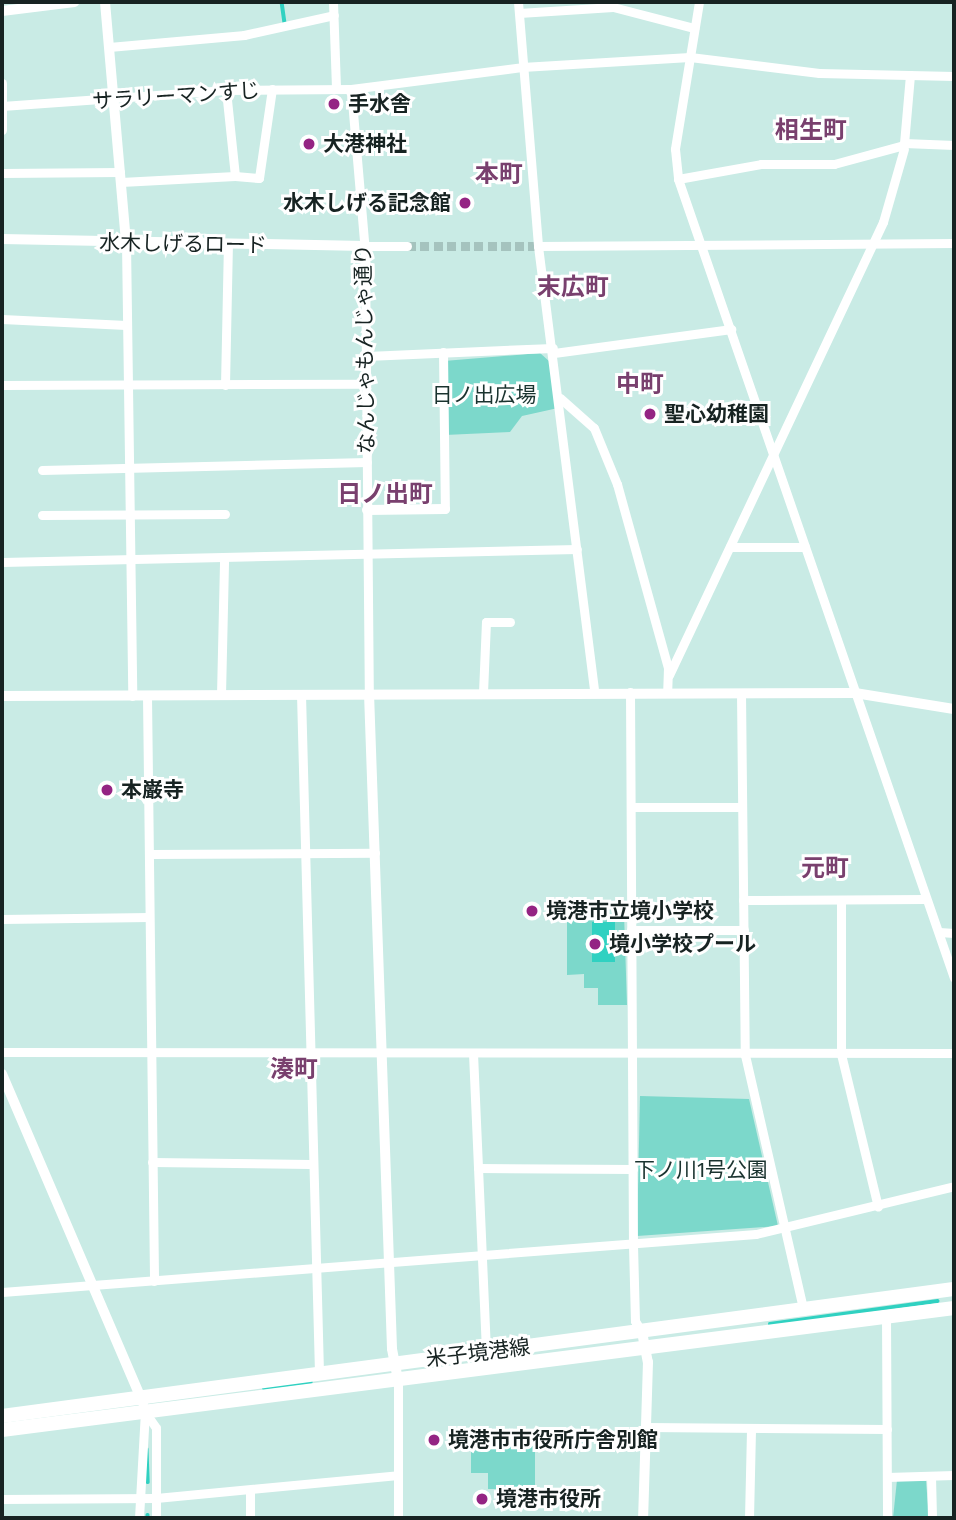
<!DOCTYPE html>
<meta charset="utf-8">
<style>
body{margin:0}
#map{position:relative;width:956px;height:1520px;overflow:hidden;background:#c9ebe5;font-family:"Fira Sans Condensed","Noto Sans JP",sans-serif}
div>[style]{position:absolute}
.green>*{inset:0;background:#7cd8cb}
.water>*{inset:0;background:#30d1c1;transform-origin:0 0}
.stream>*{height:3.5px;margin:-1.75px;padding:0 1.75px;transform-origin:1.75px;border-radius:1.75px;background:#30d1c1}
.minor-tunnel>*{height:9px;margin-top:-4.5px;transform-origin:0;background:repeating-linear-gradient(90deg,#a5c3be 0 9px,transparent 0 13.5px)}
.minor>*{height:9px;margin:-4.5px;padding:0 4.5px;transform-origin:4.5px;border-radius:4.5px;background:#fff}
.tertiary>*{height:10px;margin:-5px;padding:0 5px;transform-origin:5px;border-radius:5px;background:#fff}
.primary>*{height:14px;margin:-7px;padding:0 7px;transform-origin:7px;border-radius:7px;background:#fff}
.dots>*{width:19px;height:19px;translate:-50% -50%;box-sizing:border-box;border:4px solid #fff;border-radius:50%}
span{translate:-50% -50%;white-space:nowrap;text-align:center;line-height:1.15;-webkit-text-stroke:6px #fff;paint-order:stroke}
.street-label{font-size:21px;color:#172322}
.poi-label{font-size:21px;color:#172322;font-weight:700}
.left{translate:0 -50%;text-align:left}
.right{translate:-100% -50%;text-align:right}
.park-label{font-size:21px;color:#1a332f}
.quarter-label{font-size:24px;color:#79406e;font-weight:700}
.frame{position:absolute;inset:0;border:4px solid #172322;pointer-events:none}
</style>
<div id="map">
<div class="green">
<div style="clip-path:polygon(540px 353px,550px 362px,558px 408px,522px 416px,510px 432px,445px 435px,444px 361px)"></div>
<div style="clip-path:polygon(567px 913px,624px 913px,627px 1005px,598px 1005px,598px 988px,584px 988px,584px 974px,567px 975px)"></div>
<div style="clip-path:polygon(640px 1096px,749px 1099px,778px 1226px,637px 1236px)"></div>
<div style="clip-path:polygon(535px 1443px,535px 1489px,488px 1489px,488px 1473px,471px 1473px,471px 1451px)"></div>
<div style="clip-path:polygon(897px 1480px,926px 1481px,929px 1518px,893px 1518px)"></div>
</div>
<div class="water">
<div style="left:592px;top:922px;width:23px;height:40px"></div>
</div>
<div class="stream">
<div style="left:282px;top:2px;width:21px;rotate:82deg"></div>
<div style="left:770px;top:1324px;width:169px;rotate:-7.8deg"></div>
<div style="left:485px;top:1361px;width:22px;rotate:-8deg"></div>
<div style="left:264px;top:1388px;width:47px;rotate:-7.3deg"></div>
<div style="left:147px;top:1449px;width:33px;rotate:88deg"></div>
<div style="left:148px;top:1515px;width:3px;rotate:90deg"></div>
</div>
<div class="minor-tunnel">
<div style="left:407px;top:246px;width:131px"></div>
</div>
<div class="minor">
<div style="left:333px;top:2px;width:87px;rotate:88deg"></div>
<div style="left:518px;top:2px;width:245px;rotate:85.3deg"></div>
<div style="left:538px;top:246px;width:450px;rotate:82.8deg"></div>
<div style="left:699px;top:2px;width:149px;rotate:99.3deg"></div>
<div style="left:675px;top:149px;width:30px;rotate:84deg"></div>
<div style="left:678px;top:179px;width:845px;rotate:70.94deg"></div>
<div style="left:519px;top:13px;width:94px;rotate:-3.7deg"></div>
<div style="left:613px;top:7px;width:84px;rotate:14.5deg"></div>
<div style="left:109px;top:47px;width:136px;rotate:-5.1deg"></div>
<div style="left:244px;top:35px;width:92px;rotate:-12.5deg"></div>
<div style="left:910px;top:75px;width:68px;rotate:95deg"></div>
<div style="left:904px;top:143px;width:50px;rotate:2.3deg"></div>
<div style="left:2px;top:83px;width:47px;rotate:90deg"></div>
<div style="left:351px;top:89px;width:165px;rotate:85.1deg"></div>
<div style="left:365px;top:253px;width:440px;rotate:89.5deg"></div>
<div style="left:2px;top:106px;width:225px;rotate:-4.1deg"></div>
<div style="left:226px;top:90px;width:125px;rotate:-0.5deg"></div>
<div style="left:351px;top:89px;width:172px;rotate:-7.3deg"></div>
<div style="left:522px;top:67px;width:168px;rotate:-3.4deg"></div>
<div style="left:690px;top:57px;width:130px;rotate:7.1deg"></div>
<div style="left:819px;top:73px;width:135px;rotate:1.3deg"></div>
<div style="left:2px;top:173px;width:118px;rotate:-0.5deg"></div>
<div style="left:235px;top:176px;width:24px;rotate:5deg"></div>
<div style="left:259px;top:178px;width:90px;rotate:-81.7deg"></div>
<div style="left:678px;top:179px;width:84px;rotate:-10.2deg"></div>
<div style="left:761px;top:164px;width:73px"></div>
<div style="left:834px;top:164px;width:73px;rotate:-15.2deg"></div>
<div style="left:121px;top:182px;width:114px;rotate:-3deg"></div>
<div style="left:235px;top:176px;width:86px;rotate:-96deg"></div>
<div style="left:126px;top:243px;width:453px;rotate:89.2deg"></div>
<div style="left:364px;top:246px;width:43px"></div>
<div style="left:538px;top:246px;width:416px;rotate:-0.4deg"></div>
<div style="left:2px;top:319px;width:124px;rotate:2.8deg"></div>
<div style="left:443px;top:352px;width:157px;rotate:89.3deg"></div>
<div style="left:554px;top:353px;width:179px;rotate:-7.7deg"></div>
<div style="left:367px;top:356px;width:186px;rotate:-2.5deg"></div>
<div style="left:2px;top:385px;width:364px;rotate:-0.2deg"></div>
<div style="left:225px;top:385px;width:140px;rotate:-88.8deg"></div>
<div style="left:560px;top:398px;width:45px;rotate:41.4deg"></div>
<div style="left:594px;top:428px;width:61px;rotate:67.7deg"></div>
<div style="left:617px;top:484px;width:191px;rotate:74.5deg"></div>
<div style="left:668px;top:668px;width:25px;rotate:92deg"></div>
<div style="left:42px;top:470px;width:325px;rotate:-1.4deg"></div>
<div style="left:42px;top:515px;width:183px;rotate:-0.3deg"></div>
<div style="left:730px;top:547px;width:75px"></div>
<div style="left:2px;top:562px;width:575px;rotate:-1.3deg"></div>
<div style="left:669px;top:675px;width:501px;rotate:-64.71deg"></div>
<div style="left:883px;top:222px;width:76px;rotate:-74deg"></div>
<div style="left:630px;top:692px;width:553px;rotate:89.69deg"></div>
<div style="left:633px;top:1245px;width:76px;rotate:88.5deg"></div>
<div style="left:635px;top:1321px;width:13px;rotate:58deg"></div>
<div style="left:483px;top:693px;width:71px;rotate:-87.6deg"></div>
<div style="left:486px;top:622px;width:24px"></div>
<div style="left:741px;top:693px;width:362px;rotate:89.4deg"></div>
<div style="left:745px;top:1055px;width:260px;rotate:77.1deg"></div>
<div style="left:301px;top:694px;width:679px;rotate:88.48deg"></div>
<div style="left:221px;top:695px;width:136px;rotate:-88.7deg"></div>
<div style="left:147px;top:696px;width:585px;rotate:89.31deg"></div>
<div style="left:631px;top:807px;width:111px"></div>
<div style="left:150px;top:854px;width:225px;rotate:-0.3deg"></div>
<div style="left:743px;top:900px;width:182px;rotate:-0.3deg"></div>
<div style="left:841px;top:900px;width:154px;rotate:90deg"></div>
<div style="left:841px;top:1054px;width:157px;rotate:76.4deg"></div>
<div style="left:2px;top:919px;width:147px;rotate:-0.8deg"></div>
<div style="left:631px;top:930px;width:113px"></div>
<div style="left:939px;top:932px;width:15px;rotate:4deg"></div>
<div style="left:2px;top:1052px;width:952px;rotate:0.06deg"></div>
<div style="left:473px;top:1053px;width:298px;rotate:87.5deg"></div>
<div style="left:152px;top:1162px;width:158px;rotate:0.7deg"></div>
<div style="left:478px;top:1168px;width:155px;rotate:0.4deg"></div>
<div style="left:2px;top:1292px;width:756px;rotate:-4.4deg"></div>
<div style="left:756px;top:1234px;width:204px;rotate:-13.6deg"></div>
<div style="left:886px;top:1317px;width:201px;rotate:89.7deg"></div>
<div style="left:145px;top:1412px;width:19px;rotate:55deg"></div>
<div style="left:156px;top:1428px;width:90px;rotate:90deg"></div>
<div style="left:646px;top:1427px;width:241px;rotate:0.5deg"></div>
<div style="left:931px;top:1476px;width:42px;rotate:88.6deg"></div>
<div style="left:887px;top:1477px;width:67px;rotate:-1.7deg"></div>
<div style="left:250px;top:1490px;width:28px;rotate:90deg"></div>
<div style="left:2px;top:1499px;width:154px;rotate:-0.4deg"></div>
<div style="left:156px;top:1498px;width:243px;rotate:-5.4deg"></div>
<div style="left:139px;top:1518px;width:106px;rotate:-86.8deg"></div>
<div style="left:398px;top:1518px;width:139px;rotate:-90deg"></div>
<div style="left:749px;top:1518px;width:90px;rotate:-88.7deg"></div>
</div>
<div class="tertiary">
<div style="left:105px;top:2px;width:242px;rotate:85deg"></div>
<div style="left:2px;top:11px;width:73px;rotate:-7.1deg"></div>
<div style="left:2px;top:239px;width:362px;rotate:1.1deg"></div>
<div style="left:367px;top:510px;width:78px;rotate:-0.7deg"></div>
<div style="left:369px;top:693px;width:656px;rotate:87.99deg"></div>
<div style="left:392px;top:1349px;width:31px;rotate:79deg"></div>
<div style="left:2px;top:696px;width:853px;rotate:-0.2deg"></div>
<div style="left:855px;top:693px;width:100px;rotate:9.2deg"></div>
<div style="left:2px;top:1074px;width:358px;rotate:66.8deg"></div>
<div style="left:642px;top:1332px;width:31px;rotate:79deg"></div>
<div style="left:648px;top:1362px;width:156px;rotate:91.8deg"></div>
</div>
<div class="primary">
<div style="left:2px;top:1416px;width:960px;rotate:-7.6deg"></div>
<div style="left:2px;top:1430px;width:960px;rotate:-7.3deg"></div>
</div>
<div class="dots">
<div style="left:334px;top:104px;background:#942483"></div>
<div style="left:309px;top:144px;background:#942483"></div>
<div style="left:465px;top:203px;background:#942483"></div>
<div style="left:650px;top:414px;background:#942483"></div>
<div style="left:107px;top:790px;background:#942483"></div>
<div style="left:532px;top:911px;background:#942483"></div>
<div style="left:595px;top:944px;background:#942483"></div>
<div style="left:434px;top:1440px;background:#942483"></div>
<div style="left:482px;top:1499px;background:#942483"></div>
</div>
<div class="street-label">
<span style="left:176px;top:96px;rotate:-4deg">サラリーマンすじ</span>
<span style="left:183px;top:244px;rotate:1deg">水木しげるロード</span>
<span style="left:365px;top:349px;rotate:-91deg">なんじゃもんじゃ通り</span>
<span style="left:478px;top:1353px;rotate:-7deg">米子境港線</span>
</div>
<div class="poi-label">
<span class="left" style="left:348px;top:104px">手水舎</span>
<span class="left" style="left:323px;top:144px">大港神社</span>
<span class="right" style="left:451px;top:203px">水木しげる記念館</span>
<span class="left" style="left:664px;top:414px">聖心幼稚園</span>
<span class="left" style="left:121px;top:790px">本巌寺</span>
<span class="left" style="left:546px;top:911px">境港市立境小学校</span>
<span class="left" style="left:609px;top:944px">境小学校プール</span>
<span class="left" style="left:448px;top:1440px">境港市市役所庁舎別館</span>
<span class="left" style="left:496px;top:1499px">境港市役所</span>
</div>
<div class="park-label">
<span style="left:484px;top:395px">日ノ出広場</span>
<span style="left:701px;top:1170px">下ノ川1号公園</span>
</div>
<div class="quarter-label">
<span style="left:811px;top:131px">相生町</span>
<span style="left:499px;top:175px">本町</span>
<span style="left:573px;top:288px">末広町</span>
<span style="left:640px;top:385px">中町</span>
<span style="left:385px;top:495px">日ノ出町</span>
<span style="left:825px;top:869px">元町</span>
<span style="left:294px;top:1070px">湊町</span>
</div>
<div class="frame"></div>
</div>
